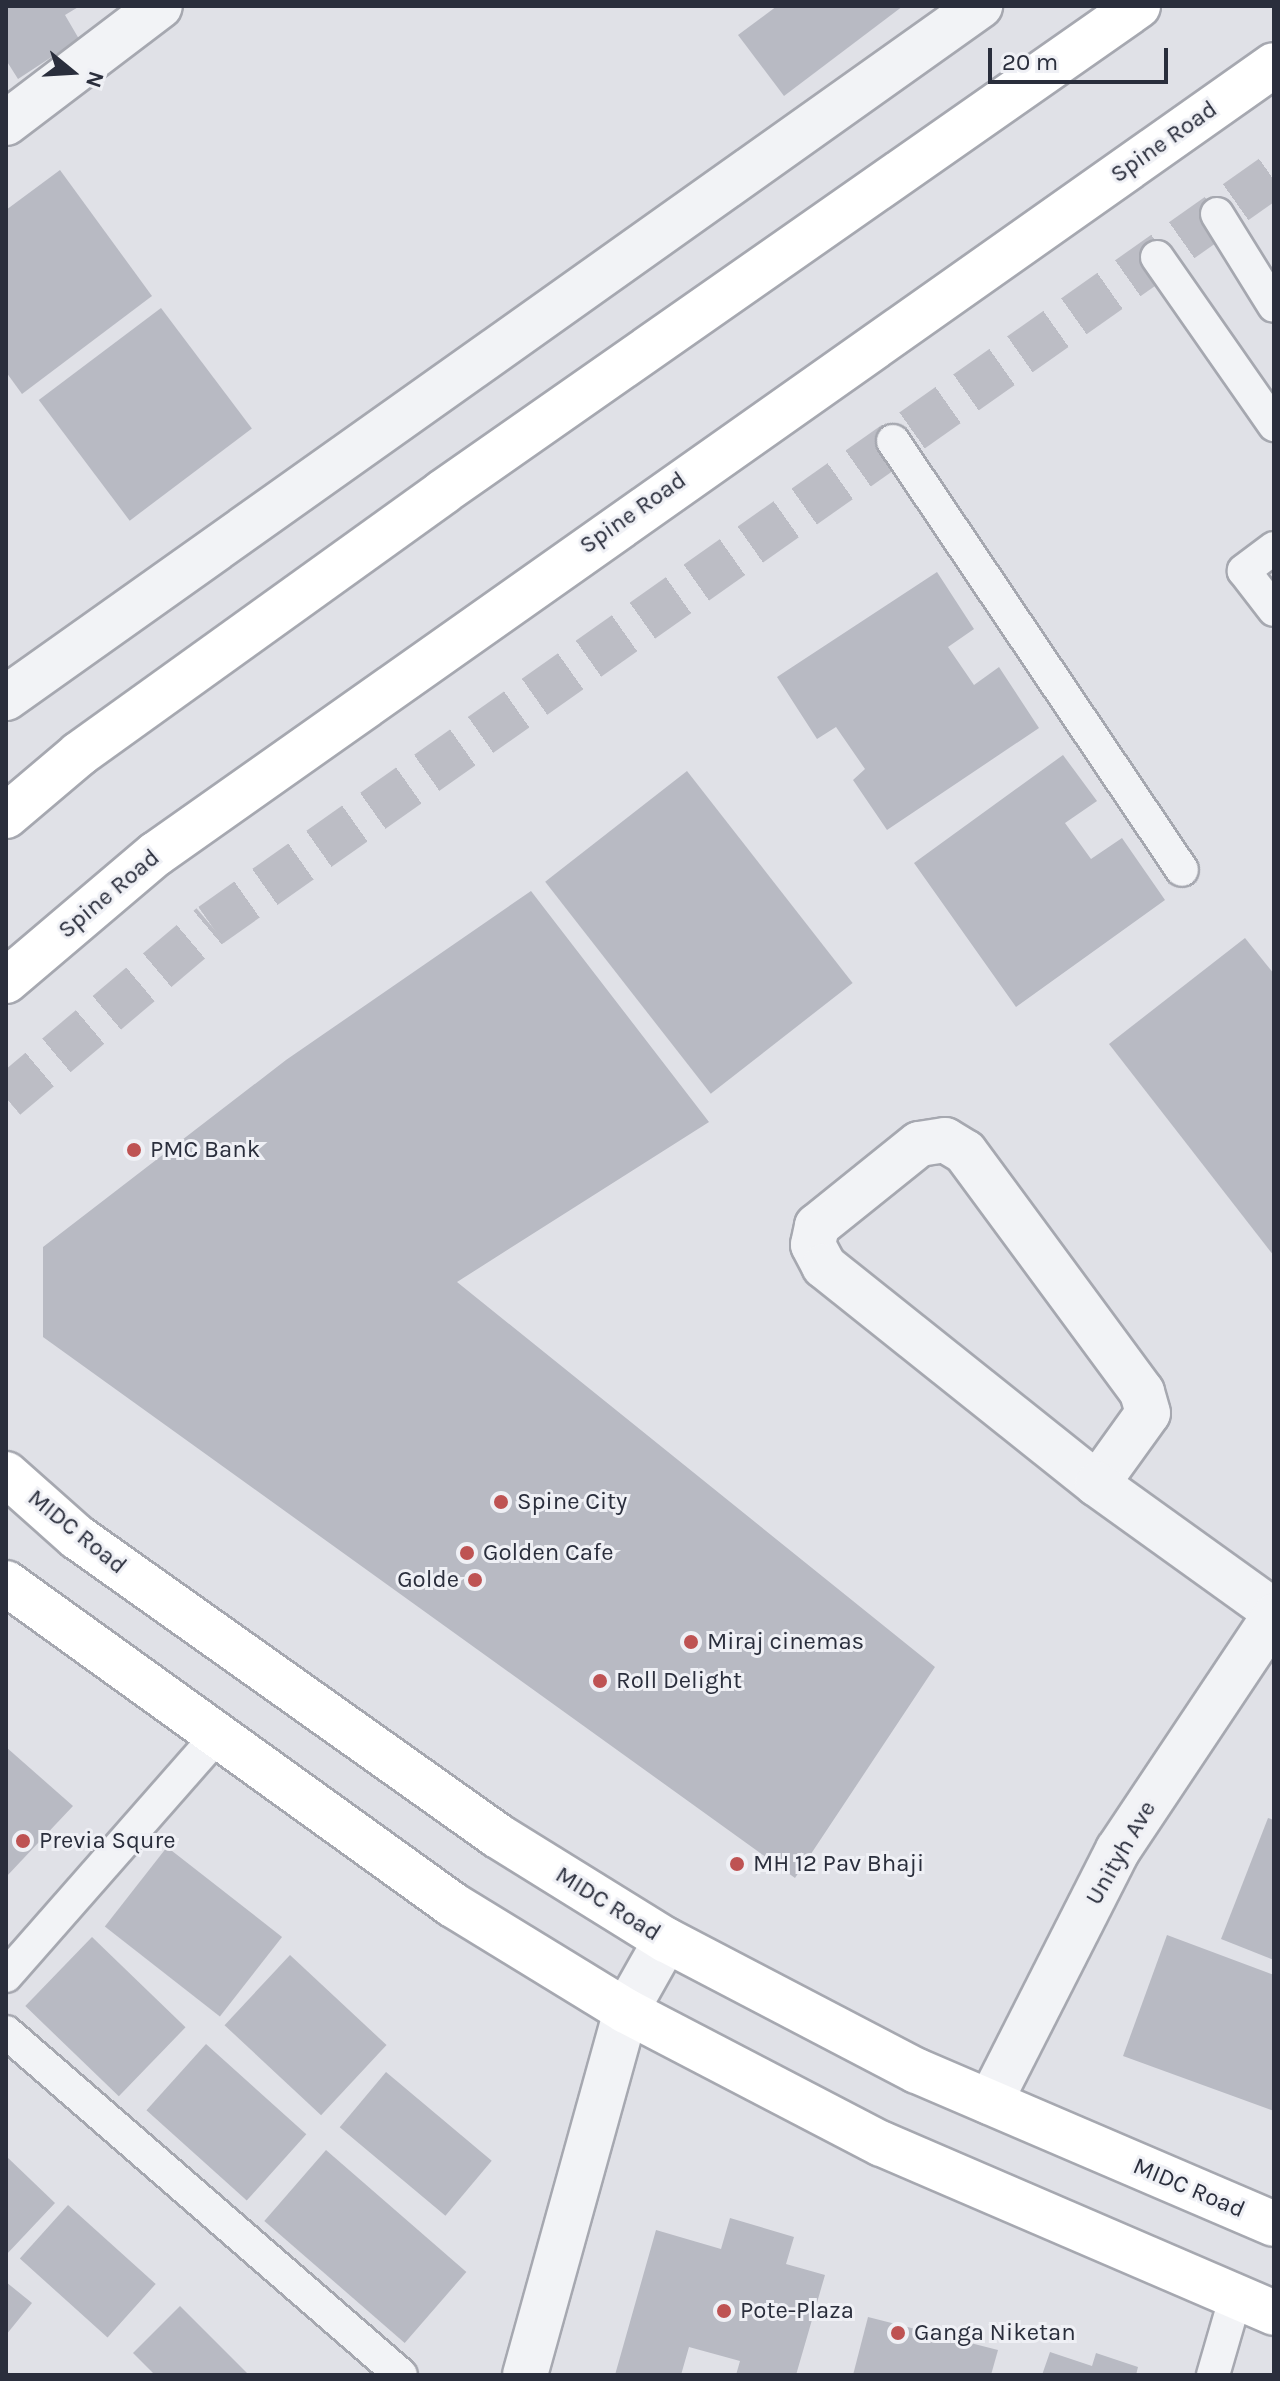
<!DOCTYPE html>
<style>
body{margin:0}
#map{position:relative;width:1280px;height:2381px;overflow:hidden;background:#e0e1e7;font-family:Karla,sans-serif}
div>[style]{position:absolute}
.building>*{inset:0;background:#b8bac3;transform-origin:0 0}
.tertiary-tunnel>*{height:44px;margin-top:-22px;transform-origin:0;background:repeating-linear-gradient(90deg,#bcbdc5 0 44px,transparent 0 66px)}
.roads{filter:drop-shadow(2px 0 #a6a8b0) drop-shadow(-2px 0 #a6a8b0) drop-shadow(0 2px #a6a8b0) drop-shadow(0 -2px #a6a8b0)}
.service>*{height:32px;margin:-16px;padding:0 16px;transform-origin:16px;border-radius:16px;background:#f2f3f6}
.minor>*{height:44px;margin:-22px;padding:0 22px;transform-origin:22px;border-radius:22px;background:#f2f3f6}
.tertiary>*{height:44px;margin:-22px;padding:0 22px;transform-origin:22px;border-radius:22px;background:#f2f3f6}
.secondary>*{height:44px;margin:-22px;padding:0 22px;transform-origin:22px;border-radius:22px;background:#fff}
.primary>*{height:44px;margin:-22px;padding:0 22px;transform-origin:22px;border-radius:22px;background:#fff}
.dots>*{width:22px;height:22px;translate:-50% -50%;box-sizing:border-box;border:4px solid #eff0f5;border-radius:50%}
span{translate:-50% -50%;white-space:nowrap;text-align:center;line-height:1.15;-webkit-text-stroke:6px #eff0f5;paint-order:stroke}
.street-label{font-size:24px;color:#2a2e3c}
.poi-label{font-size:24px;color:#2a2e3c}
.left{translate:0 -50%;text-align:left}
.right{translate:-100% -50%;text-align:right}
.frame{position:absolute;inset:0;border:8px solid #2a2e3c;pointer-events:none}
.north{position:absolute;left:32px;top:32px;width:80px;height:80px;-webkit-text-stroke:6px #eff0f5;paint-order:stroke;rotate:108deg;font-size:22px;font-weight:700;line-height:32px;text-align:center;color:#2a2e3c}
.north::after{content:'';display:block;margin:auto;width:28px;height:36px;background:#2a2e3c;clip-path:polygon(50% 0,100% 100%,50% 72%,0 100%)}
.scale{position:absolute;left:988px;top:48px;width:180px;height:36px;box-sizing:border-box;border:4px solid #2a2e3c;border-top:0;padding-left:10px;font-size:24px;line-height:28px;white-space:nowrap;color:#2a2e3c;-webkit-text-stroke:6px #eff0f5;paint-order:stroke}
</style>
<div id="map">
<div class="building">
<div style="clip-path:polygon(6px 6px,80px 6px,65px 15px,79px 39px,18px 79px,6px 60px)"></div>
<div style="clip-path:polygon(777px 6px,903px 6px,784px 96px,738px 35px)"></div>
<div style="clip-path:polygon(60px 170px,152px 296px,22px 394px,6px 372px,6px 210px)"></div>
<div style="left:161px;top:308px;width:151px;height:153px;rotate:53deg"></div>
<div style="clip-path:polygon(937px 572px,974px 629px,948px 647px,974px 685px,999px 667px,1039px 728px,887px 830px,853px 780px,865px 769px,836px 727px,817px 739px,777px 677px)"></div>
<div style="clip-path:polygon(1063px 755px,1097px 801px,1065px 823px,1091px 859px,1122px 838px,1165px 900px,1016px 1007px,914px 863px)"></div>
<div style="left:687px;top:771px;width:269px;height:180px;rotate:52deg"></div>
<div style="clip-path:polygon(531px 891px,709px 1122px,457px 1282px,935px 1667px,795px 1878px,43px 1337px,43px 1247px,286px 1060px)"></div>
<div style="clip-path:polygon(1245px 938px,1274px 974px,1274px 1256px,1109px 1044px)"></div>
<div style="clip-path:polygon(6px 1747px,73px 1806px,6px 1877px)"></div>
<div style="clip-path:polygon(1268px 1818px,1274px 1820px,1274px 1960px,1221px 1939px)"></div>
<div style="left:167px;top:1847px;width:146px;height:101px;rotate:38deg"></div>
<div style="clip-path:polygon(1167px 1935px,1274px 1975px,1274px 2111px,1123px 2056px)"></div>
<div style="left:92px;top:1937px;width:130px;height:96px;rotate:44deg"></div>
<div style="left:290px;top:1955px;width:132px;height:96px;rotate:43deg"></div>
<div style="left:206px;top:2044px;width:135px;height:89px;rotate:42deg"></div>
<div style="left:386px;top:2072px;width:138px;height:72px;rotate:40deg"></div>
<div style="left:326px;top:2150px;width:186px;height:94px;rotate:41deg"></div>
<div style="clip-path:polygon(6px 2156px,55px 2203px,6px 2255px)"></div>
<div style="left:68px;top:2205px;width:118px;height:72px;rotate:42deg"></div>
<div style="clip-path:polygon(730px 2218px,794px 2237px,786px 2264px,825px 2275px,796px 2375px,736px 2375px,740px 2361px,689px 2347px,681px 2375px,615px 2375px,656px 2230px,721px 2249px)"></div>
<div style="clip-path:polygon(6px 2282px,32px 2303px,6px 2335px)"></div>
<div style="clip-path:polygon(180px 2306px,249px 2375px,155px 2375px,133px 2353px)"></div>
<div style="clip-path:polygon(868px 2317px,998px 2350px,991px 2375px,853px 2375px)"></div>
<div style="clip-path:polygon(1050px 2352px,1092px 2366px,1096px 2353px,1138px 2367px,1136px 2375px,1042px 2375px)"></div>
</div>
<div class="tertiary-tunnel">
<div style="left:6px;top:1098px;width:268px;rotate:-40.2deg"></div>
<div style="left:211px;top:925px;width:1301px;rotate:-35.2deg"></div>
</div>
<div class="roads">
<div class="service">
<div style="left:1217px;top:214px;width:108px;rotate:58.2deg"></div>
<div style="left:1157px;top:257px;width:205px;rotate:55.1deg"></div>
<div style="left:893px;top:441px;width:517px;rotate:56.03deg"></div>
<div style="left:1274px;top:548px;width:38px;rotate:143deg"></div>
<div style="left:1244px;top:571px;width:49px;rotate:52.4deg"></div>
<div style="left:6px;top:1976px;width:321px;rotate:-48.7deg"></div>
<div style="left:6px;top:2032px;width:523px;rotate:40.97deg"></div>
<div style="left:1213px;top:2375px;width:82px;rotate:-73.8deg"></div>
</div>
<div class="minor">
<div style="left:6px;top:123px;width:193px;rotate:-37.2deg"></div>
<div style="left:1097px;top:1484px;width:87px;rotate:-54.3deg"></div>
<div style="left:1148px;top:1413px;width:22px;rotate:-106deg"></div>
<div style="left:1142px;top:1392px;width:298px;rotate:-126.4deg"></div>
<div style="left:965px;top:1152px;width:23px;rotate:-149deg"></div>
<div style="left:945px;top:1140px;width:26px;rotate:171deg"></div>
<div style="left:919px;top:1144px;width:131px;rotate:141.2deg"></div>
<div style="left:817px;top:1226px;width:19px;rotate:102deg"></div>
<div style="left:813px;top:1245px;width:24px;rotate:62deg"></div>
<div style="left:824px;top:1266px;width:349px;rotate:38.6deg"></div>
<div style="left:1097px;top:1484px;width:218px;rotate:35.7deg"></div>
<div style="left:990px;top:2102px;width:283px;rotate:-63.1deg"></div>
<div style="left:1118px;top:1850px;width:281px;rotate:-56.3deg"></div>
<div style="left:525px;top:2375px;width:378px;rotate:-74.5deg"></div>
<div style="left:626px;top:2011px;width:81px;rotate:-60.6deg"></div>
</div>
<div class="tertiary">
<div style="left:6px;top:698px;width:1195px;rotate:-35.39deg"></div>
</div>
<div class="secondary">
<div style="left:6px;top:1474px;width:95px;rotate:41.6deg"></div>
<div style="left:77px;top:1537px;width:516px;rotate:35.38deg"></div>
<div style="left:498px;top:1836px;width:198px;rotate:31.8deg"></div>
<div style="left:666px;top:1940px;width:283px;rotate:27.6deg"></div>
<div style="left:917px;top:2071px;width:388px;rotate:23.2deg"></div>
<div style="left:6px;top:1583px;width:551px;rotate:35.77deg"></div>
<div style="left:453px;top:1905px;width:203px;rotate:31.5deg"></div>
<div style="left:626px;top:2011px;width:288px;rotate:27.5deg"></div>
<div style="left:882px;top:2144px;width:427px;rotate:23.3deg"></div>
</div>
<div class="primary">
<div style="left:6px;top:816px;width:96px;rotate:-40.3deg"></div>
<div style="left:79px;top:754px;width:448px;rotate:-35.7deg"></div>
<div style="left:443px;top:492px;width:848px;rotate:-34.96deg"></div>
<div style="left:6px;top:981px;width:197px;rotate:-40.3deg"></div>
<div style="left:156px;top:854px;width:1368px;rotate:-35.21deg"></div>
</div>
</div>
<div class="dots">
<div style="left:134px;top:1150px;background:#be5353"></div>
<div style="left:501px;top:1502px;background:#be5353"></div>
<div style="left:467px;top:1553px;background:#be5353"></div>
<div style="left:475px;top:1580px;background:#be5353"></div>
<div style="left:691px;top:1642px;background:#be5353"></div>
<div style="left:600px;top:1681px;background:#be5353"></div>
<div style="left:23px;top:1841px;background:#be5353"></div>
<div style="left:737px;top:1864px;background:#be5353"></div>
<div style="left:724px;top:2311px;background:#be5353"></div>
<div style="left:898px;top:2333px;background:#be5353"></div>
</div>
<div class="street-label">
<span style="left:1164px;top:142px;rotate:-35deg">Spine Road</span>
<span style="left:633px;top:513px;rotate:-35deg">Spine Road</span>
<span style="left:109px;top:894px;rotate:-40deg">Spine Road</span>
<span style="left:77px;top:1532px;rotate:39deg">MIDC Road</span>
<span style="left:1121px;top:1853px;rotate:-60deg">Unityh Ave</span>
<span style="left:608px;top:1904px;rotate:32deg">MIDC Road</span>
<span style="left:1189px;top:2188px;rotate:23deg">MIDC Road</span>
</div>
<div class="poi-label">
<span class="left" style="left:150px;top:1150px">PMC Bank</span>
<span class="left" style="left:517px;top:1502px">Spine City</span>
<span class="left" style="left:483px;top:1553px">Golden Cafe</span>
<span class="right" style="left:459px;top:1580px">Golde</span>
<span class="left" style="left:707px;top:1642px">Miraj cinemas</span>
<span class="left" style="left:616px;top:1681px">Roll Delight</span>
<span class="left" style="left:39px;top:1841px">Previa Squre</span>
<span class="left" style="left:753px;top:1864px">MH 12 Pav Bhaji</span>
<span class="left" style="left:740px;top:2311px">Pote-Plaza</span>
<span class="left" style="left:914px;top:2333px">Ganga Niketan</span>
</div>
<div class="frame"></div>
<div class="north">N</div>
<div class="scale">20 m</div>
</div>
